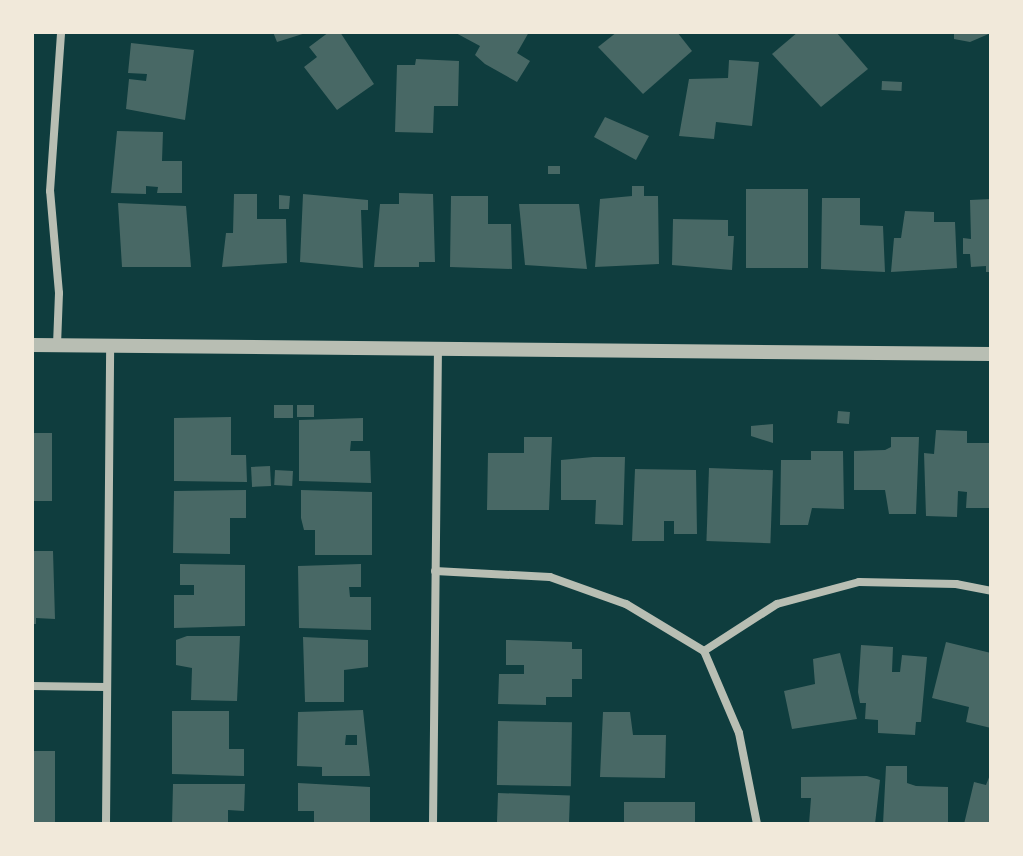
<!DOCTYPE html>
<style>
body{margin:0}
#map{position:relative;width:1023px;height:856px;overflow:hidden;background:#0f3d3e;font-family:"Fira Sans Condensed",sans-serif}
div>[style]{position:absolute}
.building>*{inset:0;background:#486865;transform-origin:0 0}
.minor>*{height:8px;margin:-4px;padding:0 4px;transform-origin:4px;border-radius:4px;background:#b8beb3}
.tertiary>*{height:14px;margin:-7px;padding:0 7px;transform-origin:7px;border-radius:7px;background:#b8beb3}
span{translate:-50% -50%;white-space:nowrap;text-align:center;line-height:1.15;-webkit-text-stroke:8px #f1e9da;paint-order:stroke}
.frame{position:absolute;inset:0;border:34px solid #f1e9da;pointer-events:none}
</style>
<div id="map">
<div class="building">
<div style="clip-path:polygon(273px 32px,309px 32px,277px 42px)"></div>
<div style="clip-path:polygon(329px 32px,340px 32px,374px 84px,337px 110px,304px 67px,317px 57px,309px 47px)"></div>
<div style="clip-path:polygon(454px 32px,529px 32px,517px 53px,530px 61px,517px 82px,485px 64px,475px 55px,480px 46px)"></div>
<div style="clip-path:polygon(617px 32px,677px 32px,692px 51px,643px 94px,598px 47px)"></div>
<div style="clip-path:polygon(798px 32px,836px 32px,868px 69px,821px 107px,772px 54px)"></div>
<div style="clip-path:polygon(954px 32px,991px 32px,991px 33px,970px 42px,954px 39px)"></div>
<div style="clip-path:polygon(131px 43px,194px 50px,185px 120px,126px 109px,129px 79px,146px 81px,147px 74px,128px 73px)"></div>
<div style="clip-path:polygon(416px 59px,459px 61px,458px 106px,434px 106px,433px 133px,395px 132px,397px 65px,415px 65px)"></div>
<div style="clip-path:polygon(729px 60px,759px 62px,752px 126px,716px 122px,714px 139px,679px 136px,689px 79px,728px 78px)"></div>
<div style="left:882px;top:81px;width:20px;height:9px;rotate:3deg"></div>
<div style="clip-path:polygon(605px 117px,649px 136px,636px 160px,594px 137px)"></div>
<div style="clip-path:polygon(117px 131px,163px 132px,162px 161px,182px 161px,182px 193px,157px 193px,158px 187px,146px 186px,146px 194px,111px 193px)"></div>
<div style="left:548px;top:166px;width:12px;height:8px"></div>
<div style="clip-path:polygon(632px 186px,644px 186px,644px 196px,658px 196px,659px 264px,595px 267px,600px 199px,632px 196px)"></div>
<div style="left:746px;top:189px;width:62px;height:79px"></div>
<div style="clip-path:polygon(399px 193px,433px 194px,435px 262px,419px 262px,419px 267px,374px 267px,380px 204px,399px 204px)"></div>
<div style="clip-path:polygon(234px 194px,257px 194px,257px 219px,286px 219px,287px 263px,222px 267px,226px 233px,233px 233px)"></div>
<div style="clip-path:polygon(303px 194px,368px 200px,368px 210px,361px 210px,363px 268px,300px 262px)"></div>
<div style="clip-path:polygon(279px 195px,290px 196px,289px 209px,279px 209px)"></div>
<div style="clip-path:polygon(451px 196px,488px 196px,488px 224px,511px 224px,512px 269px,450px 267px)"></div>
<div style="clip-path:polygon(822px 198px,860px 198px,860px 225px,883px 226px,885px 272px,821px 269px)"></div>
<div style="clip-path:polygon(991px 199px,991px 272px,986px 272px,986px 266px,971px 267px,970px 254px,963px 254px,963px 238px,971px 239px,970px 200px)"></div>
<div style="clip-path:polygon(118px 203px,186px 206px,191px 267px,122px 267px)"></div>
<div style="clip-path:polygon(519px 204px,579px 204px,587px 269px,525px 265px)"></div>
<div style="clip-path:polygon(905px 211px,934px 212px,934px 222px,955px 222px,957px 268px,891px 272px,894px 238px,901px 238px)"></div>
<div style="clip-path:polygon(673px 219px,728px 220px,728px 236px,734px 236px,732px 270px,672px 265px)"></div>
<div style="left:274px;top:405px;width:19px;height:13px"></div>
<div style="left:297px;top:405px;width:17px;height:12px"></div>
<div style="left:838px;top:411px;width:12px;height:12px;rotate:5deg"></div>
<div style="clip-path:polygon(231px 417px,231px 455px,246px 455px,247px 482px,174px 481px,174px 418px)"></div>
<div style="clip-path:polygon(363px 418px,363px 441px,351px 441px,350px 451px,370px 451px,371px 483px,299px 481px,299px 420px)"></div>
<div style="clip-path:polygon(773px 424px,773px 443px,751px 436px,751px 426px)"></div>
<div style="clip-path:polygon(936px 430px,967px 431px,967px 443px,991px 443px,991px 508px,966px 508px,967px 492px,958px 491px,957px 517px,926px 516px,924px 453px,934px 454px)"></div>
<div style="left:32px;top:433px;width:20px;height:68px"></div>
<div style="clip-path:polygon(524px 437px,552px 437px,549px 510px,487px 510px,488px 453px,524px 453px)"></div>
<div style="clip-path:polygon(891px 437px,919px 437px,916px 514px,889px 514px,885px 490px,854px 490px,854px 451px,885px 450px,891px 447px)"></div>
<div style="clip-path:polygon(811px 451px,843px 451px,844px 509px,812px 508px,808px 525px,780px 525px,781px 460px,811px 460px)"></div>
<div style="clip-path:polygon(593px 457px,625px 457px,623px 525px,595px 524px,596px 500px,561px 500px,561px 460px)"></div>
<div style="left:270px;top:466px;width:20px;height:19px;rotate:87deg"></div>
<div style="left:709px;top:468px;width:64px;height:73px;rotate:2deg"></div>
<div style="clip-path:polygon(635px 469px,696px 470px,697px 534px,674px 534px,674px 521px,664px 521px,664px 541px,632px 541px)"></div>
<div style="left:275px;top:470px;width:18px;height:15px;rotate:3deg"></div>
<div style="clip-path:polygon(246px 490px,246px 518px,230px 518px,230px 554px,173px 553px,174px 491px)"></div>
<div style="clip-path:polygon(301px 490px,372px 492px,372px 555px,315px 555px,315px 530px,304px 530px,301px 518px)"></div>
<div style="clip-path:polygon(32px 551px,53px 551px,55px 619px,36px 618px,36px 624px,32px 624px)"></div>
<div style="clip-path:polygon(180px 564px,245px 565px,245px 626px,174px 628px,174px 595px,194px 595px,194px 585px,180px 585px)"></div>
<div style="clip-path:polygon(361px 564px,361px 587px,349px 587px,350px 597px,371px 597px,371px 630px,299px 628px,298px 566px)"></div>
<div style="clip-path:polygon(187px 636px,240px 636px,237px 701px,191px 700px,192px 668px,176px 665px,176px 640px)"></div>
<div style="clip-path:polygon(303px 637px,368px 640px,368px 667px,344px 670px,344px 702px,305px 702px)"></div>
<div style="clip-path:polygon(506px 640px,572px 642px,572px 649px,582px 649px,582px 679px,572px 679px,572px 697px,546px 697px,546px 705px,498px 704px,499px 674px,524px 674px,524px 665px,506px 665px)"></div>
<div style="clip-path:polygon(946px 642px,991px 653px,991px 728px,966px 722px,969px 707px,932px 698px)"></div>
<div style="clip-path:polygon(861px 645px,893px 647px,892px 672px,900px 672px,902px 655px,927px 657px,921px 722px,916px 722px,915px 735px,878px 733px,878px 720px,865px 719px,866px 703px,860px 703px,858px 692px)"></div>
<div style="clip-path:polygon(840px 653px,857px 719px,792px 729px,784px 691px,815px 684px,813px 659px)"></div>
<div style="clip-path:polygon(evenodd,363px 710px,370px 776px,322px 776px,322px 767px,297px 766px,298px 712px,363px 710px,346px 735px,357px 735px,357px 745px,345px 745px,346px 735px)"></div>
<div style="clip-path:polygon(172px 711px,229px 711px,229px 749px,244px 749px,244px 776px,172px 774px)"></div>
<div style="clip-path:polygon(603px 712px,630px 712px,633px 735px,666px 735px,665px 778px,600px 777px)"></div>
<div style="left:498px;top:721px;width:74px;height:64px;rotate:1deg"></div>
<div style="left:32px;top:751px;width:23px;height:73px"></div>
<div style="clip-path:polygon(886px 766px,907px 766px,907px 783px,916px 786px,948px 787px,948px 824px,883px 824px)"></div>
<div style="clip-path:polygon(991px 772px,991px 824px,964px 824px,974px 782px,986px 785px)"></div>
<div style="clip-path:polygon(867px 776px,880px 780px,875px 824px,809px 824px,811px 798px,801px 798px,801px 777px)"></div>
<div style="clip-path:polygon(298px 783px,370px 787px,370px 824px,314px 824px,314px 811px,298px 811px)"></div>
<div style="clip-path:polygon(173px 784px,245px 784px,244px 811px,228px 810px,228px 824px,172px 824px)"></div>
<div style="left:498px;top:793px;width:72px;height:31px;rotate:2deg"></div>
<div style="left:695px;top:802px;width:22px;height:71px;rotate:90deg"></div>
</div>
<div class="minor">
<div style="left:57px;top:345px;width:52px;rotate:-87.8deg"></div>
<div style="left:59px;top:293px;width:102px;rotate:-95deg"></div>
<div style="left:50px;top:191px;width:159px;rotate:-86deg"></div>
<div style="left:435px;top:571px;width:115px;rotate:3deg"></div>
<div style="left:550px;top:577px;width:81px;rotate:19.6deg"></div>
<div style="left:626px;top:604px;width:91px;rotate:31.1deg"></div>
<div style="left:704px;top:651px;width:89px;rotate:66.9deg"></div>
<div style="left:739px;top:733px;width:93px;rotate:78.8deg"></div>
<div style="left:704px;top:651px;width:87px;rotate:-32.8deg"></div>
<div style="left:777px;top:604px;width:85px;rotate:-15deg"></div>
<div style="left:859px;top:582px;width:97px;rotate:1.2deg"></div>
<div style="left:956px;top:584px;width:36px;rotate:11deg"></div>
<div style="left:32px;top:686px;width:74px;rotate:0.8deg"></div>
<div style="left:106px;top:824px;width:477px;rotate:-89.5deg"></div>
<div style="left:433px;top:824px;width:474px;rotate:-89.4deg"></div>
</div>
<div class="tertiary">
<div style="left:32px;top:345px;width:959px;rotate:0.54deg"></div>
</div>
<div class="frame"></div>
</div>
